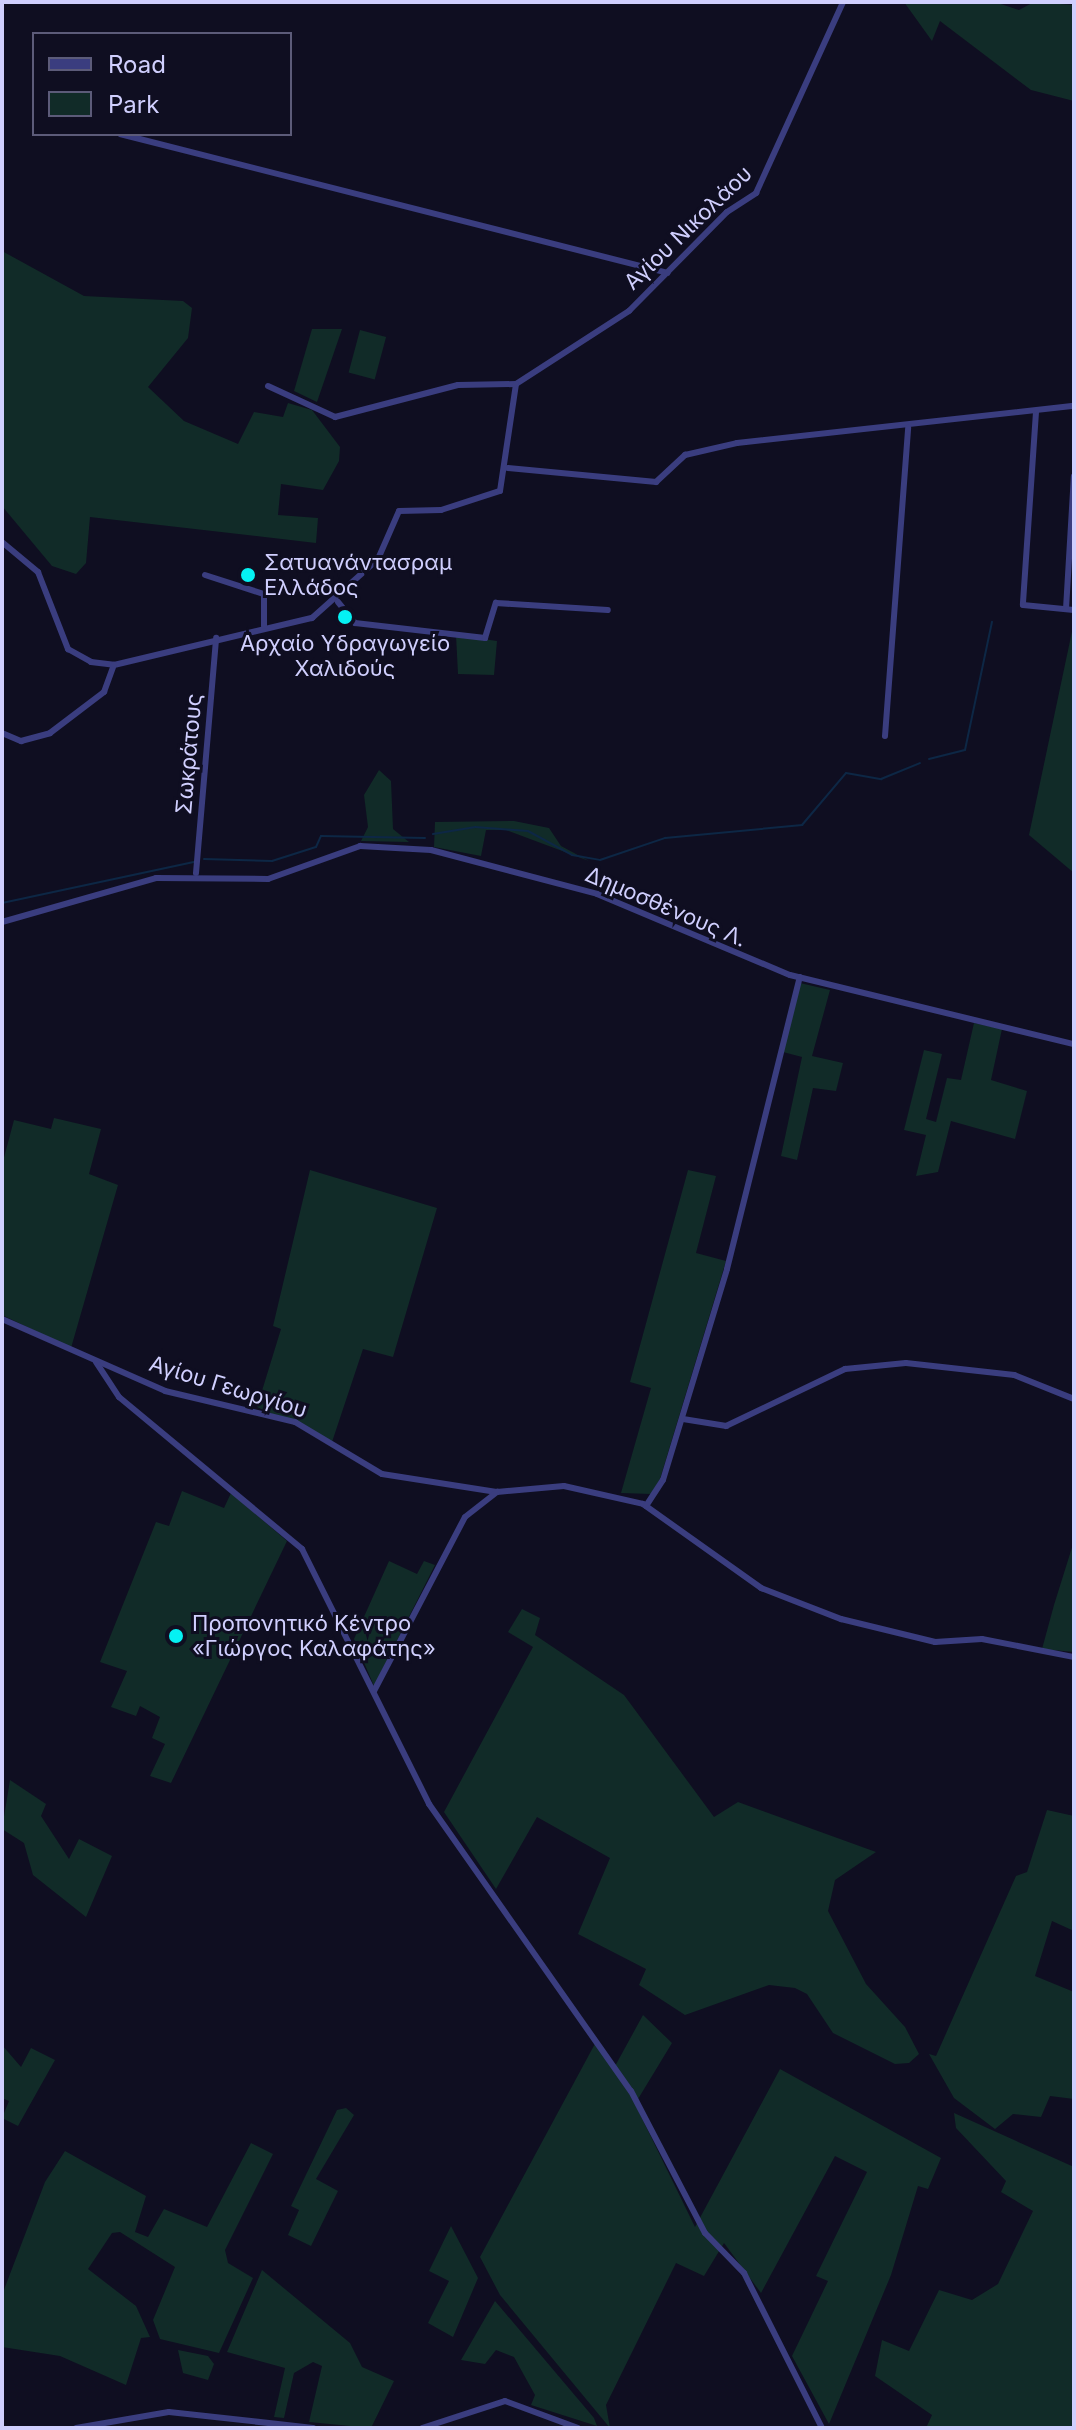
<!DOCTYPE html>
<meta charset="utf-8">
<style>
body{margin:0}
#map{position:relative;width:1076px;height:2430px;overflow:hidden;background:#0f0e21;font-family:Inter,sans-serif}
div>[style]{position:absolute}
.green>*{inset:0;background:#112b28;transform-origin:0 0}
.stream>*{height:2px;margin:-1px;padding:0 1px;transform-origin:1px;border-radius:1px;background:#0d2745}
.minor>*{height:6px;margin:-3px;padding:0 3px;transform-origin:3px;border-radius:3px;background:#3a3d7f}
.dots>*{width:22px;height:22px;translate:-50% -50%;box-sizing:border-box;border:4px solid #0f0e21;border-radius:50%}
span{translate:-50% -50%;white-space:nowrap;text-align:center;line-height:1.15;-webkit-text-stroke:6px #0f0e21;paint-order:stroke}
.street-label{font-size:22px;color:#d0cffe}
.poi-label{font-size:22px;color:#d0cffe}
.left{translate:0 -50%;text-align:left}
.frame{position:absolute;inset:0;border:4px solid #d0cffe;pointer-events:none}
.legend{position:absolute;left:32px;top:32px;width:260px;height:104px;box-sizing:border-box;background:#0f0e21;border:2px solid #5c5b79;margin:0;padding:10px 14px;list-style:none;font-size:24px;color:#d0cffe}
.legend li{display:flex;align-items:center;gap:16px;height:40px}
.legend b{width:40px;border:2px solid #5c5b79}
</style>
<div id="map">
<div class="green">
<div style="clip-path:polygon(904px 2px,995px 2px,1019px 10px,1034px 2px,1074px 5px,1074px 101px,1031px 90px,940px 21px,932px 41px)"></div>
<div style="clip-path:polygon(2px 251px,84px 296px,183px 301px,192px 308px,188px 338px,148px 387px,184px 421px,238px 444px,254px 412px,283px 417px,288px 403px,312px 410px,340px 447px,339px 461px,323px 490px,281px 484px,278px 515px,318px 518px,316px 543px,90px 517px,86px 563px,76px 574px,52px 566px,2px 506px)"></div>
<div style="clip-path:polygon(312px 329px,342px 329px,317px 402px,294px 391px)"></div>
<div style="left:360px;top:330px;width:27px;height:44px;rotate:15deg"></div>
<div style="clip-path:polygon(1074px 622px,1074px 873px,1029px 835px)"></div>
<div style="clip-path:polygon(456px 635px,497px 641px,494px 675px,458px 674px)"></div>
<div style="clip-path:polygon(379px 770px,391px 781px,393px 829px,409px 842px,361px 841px,368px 827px,364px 795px)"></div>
<div style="clip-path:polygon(514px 821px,549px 828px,561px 846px,589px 861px,506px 830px,486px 830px,481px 856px,434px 847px,435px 822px)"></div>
<div style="clip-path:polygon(800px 983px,830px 990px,812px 1056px,843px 1063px,836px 1091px,813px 1088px,797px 1160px,781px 1156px,802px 1057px,783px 1052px)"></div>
<div style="clip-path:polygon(974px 1023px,1002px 1029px,991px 1080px,1027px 1091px,1015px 1139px,951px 1121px,938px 1172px,916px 1176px,926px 1135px,904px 1130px,924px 1050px,942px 1054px,926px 1119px,936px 1122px,947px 1078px,961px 1080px)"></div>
<div style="clip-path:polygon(54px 1118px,101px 1129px,89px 1174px,118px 1185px,71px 1348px,2px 1315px,2px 1165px,14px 1120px,51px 1129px)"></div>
<div style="clip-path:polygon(310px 1170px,437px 1208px,393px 1357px,363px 1349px,332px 1442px,257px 1407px,281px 1329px,273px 1326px)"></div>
<div style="clip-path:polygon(688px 1170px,716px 1176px,696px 1253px,726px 1261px,660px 1479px,651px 1494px,621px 1493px,651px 1388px,630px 1382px)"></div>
<div style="clip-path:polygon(182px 1491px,224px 1508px,231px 1493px,287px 1541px,171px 1783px,150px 1776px,165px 1744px,152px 1738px,160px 1717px,140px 1706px,136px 1716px,111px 1707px,127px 1671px,100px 1662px,156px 1522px,169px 1526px)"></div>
<div style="clip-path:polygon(1074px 1541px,1074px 1652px,1042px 1649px,1054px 1605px)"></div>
<div style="clip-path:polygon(389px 1561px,417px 1574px,424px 1561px,435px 1565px,374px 1686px,354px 1639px)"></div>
<div style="clip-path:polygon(522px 1609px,540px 1618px,535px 1635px,624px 1695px,714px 1817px,738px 1802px,876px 1852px,835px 1880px,828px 1911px,866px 1984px,905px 2027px,919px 2054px,909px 2063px,895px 2064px,833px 2033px,807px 1994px,795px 1988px,769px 1985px,685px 2015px,639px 1985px,646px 1969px,578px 1934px,610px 1858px,537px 1817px,496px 1889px,444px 1812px,533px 1647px,508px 1632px)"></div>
<div style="clip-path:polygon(10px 1780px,46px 1804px,41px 1816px,69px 1859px,79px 1839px,112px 1856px,86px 1917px,33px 1875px,24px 1843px,2px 1829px)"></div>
<div style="clip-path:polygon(1047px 1810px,1074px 1816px,1074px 1931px,1052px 1921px,1035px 1976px,1074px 1992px,1074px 2099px,1050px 2096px,1041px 2117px,1013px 2114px,995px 2129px,954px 2098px,929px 2054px,936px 2056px,1016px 1876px,1027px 1872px)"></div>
<div style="clip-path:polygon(643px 2015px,672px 2043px,635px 2104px,695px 2227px,780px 2069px,941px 2158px,928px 2189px,918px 2186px,891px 2275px,829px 2424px,792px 2356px,828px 2281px,816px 2276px,867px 2172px,835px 2156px,761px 2293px,724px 2243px,704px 2276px,676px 2263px,606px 2405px,610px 2428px,500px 2295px,480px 2257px,597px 2040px,614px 2068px)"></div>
<div style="clip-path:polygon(2px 2045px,21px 2067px,31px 2048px,55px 2060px,18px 2126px,2px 2118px,9px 2101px,2px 2098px)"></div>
<div style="clip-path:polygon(346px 2108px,354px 2115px,316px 2179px,338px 2191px,311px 2246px,288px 2235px,299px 2210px,291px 2206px,337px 2110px)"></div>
<div style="clip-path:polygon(954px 2113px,1074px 2167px,1074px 2428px,926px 2428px,932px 2415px,875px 2376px,882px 2340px,909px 2351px,939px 2290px,972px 2300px,998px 2284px,1033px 2211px,1001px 2192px,1006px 2181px,956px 2128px)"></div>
<div style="clip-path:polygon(251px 2143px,273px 2154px,225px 2250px,228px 2263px,253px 2278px,219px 2353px,160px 2339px,153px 2320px,175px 2267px,120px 2232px,112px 2233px,88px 2269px,136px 2306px,150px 2337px,141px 2338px,126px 2385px,60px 2356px,2px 2347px,2px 2295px,45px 2182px,65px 2151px,146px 2196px,135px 2232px,148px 2237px,164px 2209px,207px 2227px)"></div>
<div style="clip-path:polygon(451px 2226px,478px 2278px,453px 2337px,428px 2323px,449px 2281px,429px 2271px)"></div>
<div style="clip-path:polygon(262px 2270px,350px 2343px,362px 2367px,394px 2381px,371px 2428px,309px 2422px,322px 2366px,313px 2362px,294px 2373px,284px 2418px,274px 2417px,285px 2368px,227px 2352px)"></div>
<div style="clip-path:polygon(495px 2301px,594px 2418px,597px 2426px,531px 2405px,535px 2395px,514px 2357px,496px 2350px,485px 2364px,461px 2360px)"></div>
<div style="clip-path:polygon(178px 2350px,208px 2356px,214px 2364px,208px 2380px,183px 2373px)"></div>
</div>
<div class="stream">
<div style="left:929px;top:759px;width:37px;rotate:-14deg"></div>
<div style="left:965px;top:750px;width:131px;rotate:-78.1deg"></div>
<div style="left:433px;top:834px;width:43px;rotate:-9.5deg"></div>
<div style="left:475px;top:827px;width:53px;rotate:4.3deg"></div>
<div style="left:528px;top:831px;width:50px;rotate:28.6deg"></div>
<div style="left:572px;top:855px;width:28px;rotate:10deg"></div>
<div style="left:600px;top:860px;width:69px;rotate:-18.7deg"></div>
<div style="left:665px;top:838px;width:138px;rotate:-5.4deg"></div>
<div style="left:802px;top:825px;width:68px;rotate:-49.8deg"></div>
<div style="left:846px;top:773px;width:36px;rotate:10deg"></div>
<div style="left:881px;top:779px;width:42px;rotate:-22.3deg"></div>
<div style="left:204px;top:859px;width:68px;rotate:1.7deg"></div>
<div style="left:272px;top:861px;width:46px;rotate:-17.7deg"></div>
<div style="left:316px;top:847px;width:12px;rotate:-66deg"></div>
<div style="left:321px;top:836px;width:104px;rotate:1.1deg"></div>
<div style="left:2px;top:903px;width:196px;rotate:-12.1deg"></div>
</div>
<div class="minor">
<div style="left:120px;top:134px;width:565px;rotate:14.23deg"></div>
<div style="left:516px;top:384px;width:135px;rotate:-32.9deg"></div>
<div style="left:629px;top:311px;width:139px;rotate:-45.3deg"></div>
<div style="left:727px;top:212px;width:35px;rotate:-33deg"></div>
<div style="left:756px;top:193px;width:210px;rotate:-65.5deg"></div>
<div style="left:268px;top:386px;width:74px;rotate:24.8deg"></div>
<div style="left:335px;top:417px;width:127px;rotate:-14.6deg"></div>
<div style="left:458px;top:385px;width:58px;rotate:-1deg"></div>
<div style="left:1036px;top:412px;width:193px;rotate:93.9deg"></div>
<div style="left:1023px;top:605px;width:51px;rotate:5.6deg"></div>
<div style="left:508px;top:468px;width:149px;rotate:5.4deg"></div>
<div style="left:656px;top:482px;width:40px;rotate:-43deg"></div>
<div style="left:685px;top:455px;width:53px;rotate:-13deg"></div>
<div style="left:737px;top:443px;width:339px;rotate:-6.3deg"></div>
<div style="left:2px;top:542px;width:47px;rotate:39.8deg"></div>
<div style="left:38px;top:572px;width:83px;rotate:68.7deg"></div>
<div style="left:68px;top:649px;width:26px;rotate:29deg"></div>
<div style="left:91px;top:662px;width:23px;rotate:7deg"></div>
<div style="left:114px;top:665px;width:204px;rotate:-13.4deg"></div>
<div style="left:312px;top:618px;width:89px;rotate:-41.8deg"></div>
<div style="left:378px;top:559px;width:52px;rotate:-66.4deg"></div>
<div style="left:399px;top:511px;width:42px;rotate:-1.4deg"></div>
<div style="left:441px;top:510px;width:62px;rotate:-17.9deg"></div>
<div style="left:500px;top:491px;width:108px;rotate:-81.5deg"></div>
<div style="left:205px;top:575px;width:62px;rotate:17.9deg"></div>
<div style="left:264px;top:594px;width:32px;rotate:90deg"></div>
<div style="left:338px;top:602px;width:27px;rotate:51deg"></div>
<div style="left:355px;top:623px;width:131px;rotate:6.6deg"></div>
<div style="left:485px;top:638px;width:37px;rotate:-73deg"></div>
<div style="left:496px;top:603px;width:112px;rotate:3.6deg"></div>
<div style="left:1066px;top:609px;width:133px;rotate:-86.6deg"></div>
<div style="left:2px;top:733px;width:21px;rotate:23deg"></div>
<div style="left:21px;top:741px;width:30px;rotate:-15deg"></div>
<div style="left:50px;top:733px;width:68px;rotate:-37.2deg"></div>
<div style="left:104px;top:692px;width:29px;rotate:-70deg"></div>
<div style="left:885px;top:736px;width:309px;rotate:-85.7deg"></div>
<div style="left:196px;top:873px;width:236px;rotate:-85.1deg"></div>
<div style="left:2px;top:922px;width:160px;rotate:-15.9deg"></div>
<div style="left:156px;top:878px;width:112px;rotate:0.5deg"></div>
<div style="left:268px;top:879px;width:98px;rotate:-19.7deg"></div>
<div style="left:360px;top:846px;width:71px;rotate:3.2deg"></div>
<div style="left:431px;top:850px;width:172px;rotate:14.8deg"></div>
<div style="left:597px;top:894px;width:209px;rotate:22.8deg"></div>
<div style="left:790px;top:975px;width:292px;rotate:13.7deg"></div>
<div style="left:2px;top:1319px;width:178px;rotate:23.8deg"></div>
<div style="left:165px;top:1391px;width:134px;rotate:13.4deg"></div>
<div style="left:295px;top:1422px;width:101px;rotate:30.9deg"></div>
<div style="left:382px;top:1474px;width:116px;rotate:8.9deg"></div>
<div style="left:497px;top:1492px;width:67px;rotate:-5.1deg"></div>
<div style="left:564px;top:1486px;width:81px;rotate:12.8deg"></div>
<div style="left:643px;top:1504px;width:145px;rotate:35.4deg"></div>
<div style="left:761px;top:1588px;width:86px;rotate:21.2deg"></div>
<div style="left:841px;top:1619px;width:97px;rotate:13.7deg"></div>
<div style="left:935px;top:1642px;width:47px;rotate:-3.7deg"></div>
<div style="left:982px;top:1639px;width:94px;rotate:11.1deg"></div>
<div style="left:96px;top:1362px;width:42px;rotate:56.7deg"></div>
<div style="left:119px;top:1397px;width:238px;rotate:39.7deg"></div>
<div style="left:302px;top:1549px;width:285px;rotate:63.5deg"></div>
<div style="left:429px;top:1804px;width:351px;rotate:54.9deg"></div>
<div style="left:631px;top:2091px;width:160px;rotate:62.5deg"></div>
<div style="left:705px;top:2233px;width:56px;rotate:45.7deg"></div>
<div style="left:744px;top:2273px;width:174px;rotate:63.3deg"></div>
<div style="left:683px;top:1419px;width:44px;rotate:9.2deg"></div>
<div style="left:726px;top:1426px;width:132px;rotate:-25.6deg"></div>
<div style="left:845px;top:1369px;width:61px;rotate:-5.6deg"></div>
<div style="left:906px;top:1363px;width:109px;rotate:6.3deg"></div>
<div style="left:1014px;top:1375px;width:65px;rotate:21.8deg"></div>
<div style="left:646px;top:1506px;width:31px;rotate:-57deg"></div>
<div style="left:663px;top:1480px;width:220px;rotate:-73.1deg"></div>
<div style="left:727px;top:1269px;width:301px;rotate:-76deg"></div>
<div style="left:374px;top:1691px;width:196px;rotate:-62.4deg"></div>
<div style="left:465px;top:1517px;width:41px;rotate:-38deg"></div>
<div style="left:76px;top:2428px;width:94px;rotate:-9.8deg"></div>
<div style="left:169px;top:2412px;width:145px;rotate:6.3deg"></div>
<div style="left:422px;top:2428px;width:87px;rotate:-18deg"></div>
<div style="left:505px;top:2401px;width:78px;rotate:20.3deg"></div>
</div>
<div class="dots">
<div style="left:248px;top:575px;background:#05f1f3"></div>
<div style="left:345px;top:617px;background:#05f1f3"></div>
<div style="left:176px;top:1636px;background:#05f1f3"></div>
</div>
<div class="street-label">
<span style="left:688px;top:228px;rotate:-44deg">Αγίου Νικολάου</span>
<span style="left:189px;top:754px;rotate:-85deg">Σωκράτους</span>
<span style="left:666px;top:907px;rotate:23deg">Δημοσθένους Λ.</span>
<span style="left:228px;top:1387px;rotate:17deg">Αγίου Γεωργίου</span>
</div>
<div class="poi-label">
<span class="left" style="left:264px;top:575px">Σατυανάντασραμ<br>Ελλάδος</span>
<span style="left:345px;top:656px">Αρχαίο Υδραγωγείο<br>Χαλιδούς</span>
<span class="left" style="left:192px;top:1636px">Προπονητικό Κέντρο<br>«Γιώργος Καλαφάτης»</span>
</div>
<div class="frame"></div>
<ul class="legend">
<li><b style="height:10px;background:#3a3d7f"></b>Road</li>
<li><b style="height:22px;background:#112b28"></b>Park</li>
</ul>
</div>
